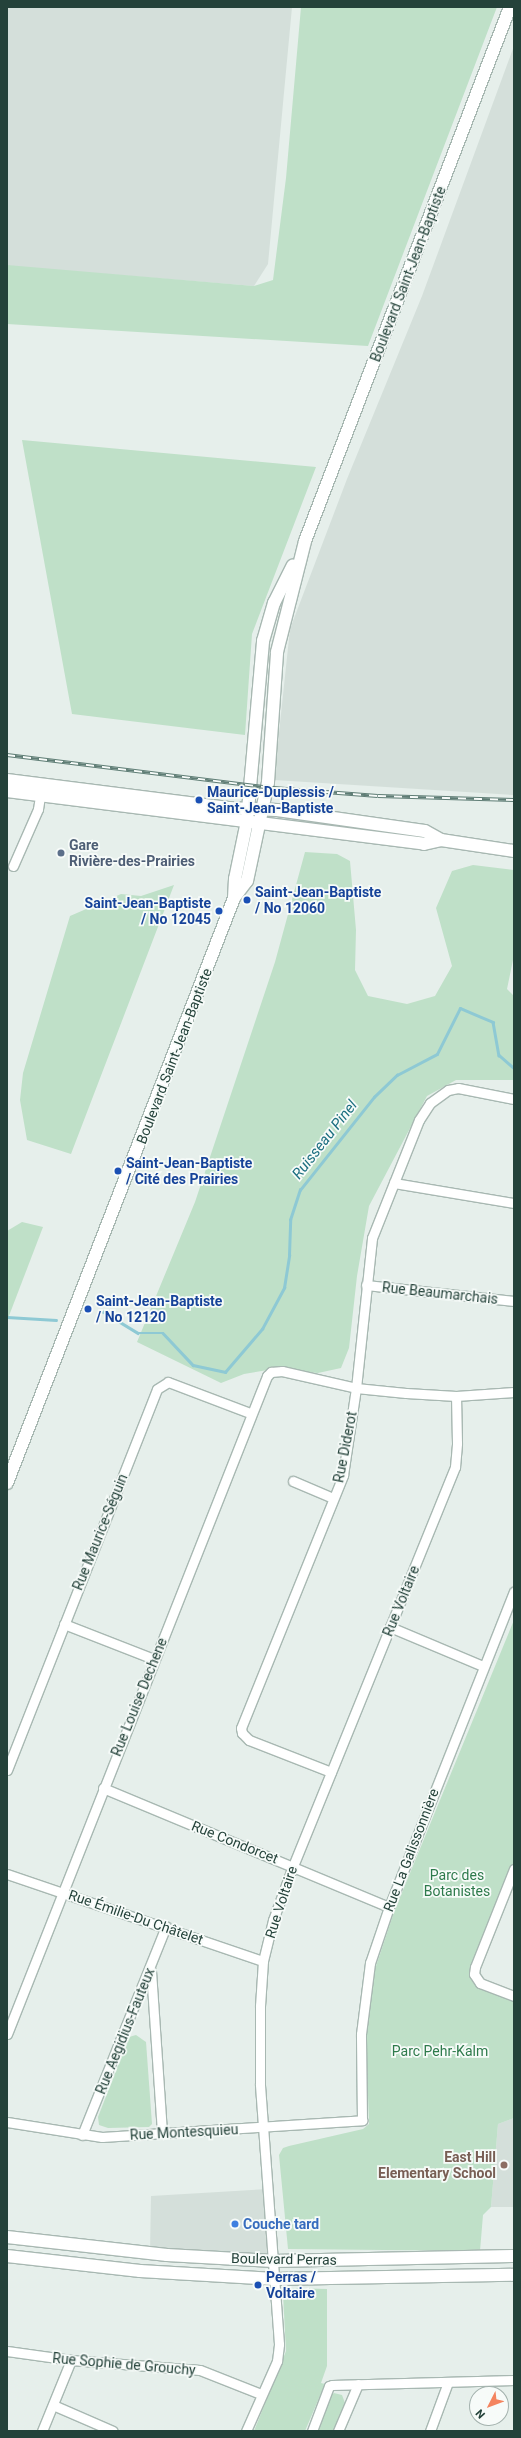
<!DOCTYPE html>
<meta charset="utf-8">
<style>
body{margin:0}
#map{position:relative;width:521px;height:2438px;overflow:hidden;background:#e6efeb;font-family:Roboto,sans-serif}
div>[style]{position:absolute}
.built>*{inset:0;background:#d4dfda}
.green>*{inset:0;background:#bfe0c8}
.stream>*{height:2.5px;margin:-1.25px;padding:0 1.25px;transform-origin:1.25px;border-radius:1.25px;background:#8ec9d4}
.roads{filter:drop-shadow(1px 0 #a8b8b2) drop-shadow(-1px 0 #a8b8b2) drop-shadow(0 1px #a8b8b2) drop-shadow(0 -1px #a8b8b2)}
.street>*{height:9px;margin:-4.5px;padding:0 4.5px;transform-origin:4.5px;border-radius:4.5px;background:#fff}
.secondary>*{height:12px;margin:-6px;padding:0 6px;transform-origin:6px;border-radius:6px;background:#fff}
.rail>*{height:4px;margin-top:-2px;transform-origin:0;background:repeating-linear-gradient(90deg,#f7fbf9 0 8px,#5f7d75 0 16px);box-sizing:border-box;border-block:1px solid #5f7d75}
.dots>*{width:11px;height:11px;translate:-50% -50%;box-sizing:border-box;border:2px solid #f7fbf9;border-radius:50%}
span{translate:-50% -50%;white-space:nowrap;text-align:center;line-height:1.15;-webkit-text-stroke:3.5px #f7fbf9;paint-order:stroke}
.street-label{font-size:14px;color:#24423a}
.transit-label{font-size:14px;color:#164399;font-weight:700}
.left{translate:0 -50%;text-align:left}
.right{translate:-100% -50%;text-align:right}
.service-label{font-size:14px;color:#4e5e75;font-weight:700}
.park-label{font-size:14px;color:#2d7a4b}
.education-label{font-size:14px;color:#785e54;font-weight:700}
.shop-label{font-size:14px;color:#366cbe;font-weight:700}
.water-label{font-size:15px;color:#1c6f80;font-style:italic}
.frame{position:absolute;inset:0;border:8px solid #24423a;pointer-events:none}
.north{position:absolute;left:469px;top:2386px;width:40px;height:40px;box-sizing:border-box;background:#f7fbf9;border:1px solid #a3b1ad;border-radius:50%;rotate:228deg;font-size:11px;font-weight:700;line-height:16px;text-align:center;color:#24423a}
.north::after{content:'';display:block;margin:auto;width:14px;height:18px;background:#f4845f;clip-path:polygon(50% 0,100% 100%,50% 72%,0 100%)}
</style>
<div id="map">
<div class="built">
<div style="clip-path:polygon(7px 7px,292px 7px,268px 264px,254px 286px,7px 266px)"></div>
<div style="clip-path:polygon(514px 46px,514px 795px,274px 780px,290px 629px,347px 479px,422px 296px)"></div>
<div style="clip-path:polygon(514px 2118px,514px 2207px,491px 2207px,498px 2124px)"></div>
<div style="clip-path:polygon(268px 2189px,272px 2253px,150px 2253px,151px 2196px)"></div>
</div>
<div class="green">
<div style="clip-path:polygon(301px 7px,497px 7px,368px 346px,7px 324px,7px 265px,254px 286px,273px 280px,286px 178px)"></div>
<div style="clip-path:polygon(22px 440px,316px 467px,252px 634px,245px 735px,72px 714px)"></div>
<div style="clip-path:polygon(305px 852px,337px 854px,350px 861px,356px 930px,355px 970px,368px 996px,407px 1004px,435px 996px,452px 966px,436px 908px,452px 871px,473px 865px,514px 870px,514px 955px,507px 989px,514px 996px,514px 1080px,456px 1080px,427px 1096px,369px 1206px,357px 1276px,349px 1348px,341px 1368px,318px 1373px,274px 1369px,244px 1374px,221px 1383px,137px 1342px,195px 1202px,275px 962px)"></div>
<div style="clip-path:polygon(174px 885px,71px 1154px,27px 1140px,20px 1100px,23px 1073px,70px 916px,121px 894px,141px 896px)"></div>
<div style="clip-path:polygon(22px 1222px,43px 1227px,7px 1321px,7px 1231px)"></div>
<div style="clip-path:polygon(514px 1620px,514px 1869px,475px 1967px,480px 1983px,514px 1996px,514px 2118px,498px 2124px,491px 2207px,483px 2215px,480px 2251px,288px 2249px,279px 2155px,283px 2148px,289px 2146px,363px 2129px,369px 2124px,366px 2037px,374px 1972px,394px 1912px)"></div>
<div style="clip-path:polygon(136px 2035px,146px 2042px,152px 2124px,149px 2127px,108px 2128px,99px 2125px,98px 2117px,129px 2037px)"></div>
<div style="clip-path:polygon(291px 2288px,327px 2289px,327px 2366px,321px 2383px,325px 2384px,305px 2431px,254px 2431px,286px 2351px,283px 2294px)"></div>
<div style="clip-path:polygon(334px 2393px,342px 2395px,345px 2403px,333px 2431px,320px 2431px,318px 2427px,329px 2396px)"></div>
</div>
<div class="stream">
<div style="left:102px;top:1311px;width:42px;rotate:31.4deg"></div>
<div style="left:138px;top:1333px;width:25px"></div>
<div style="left:163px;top:1333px;width:44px;rotate:46.8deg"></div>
<div style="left:193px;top:1365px;width:33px;rotate:12deg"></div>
<div style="left:225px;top:1372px;width:57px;rotate:-49.3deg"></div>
<div style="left:262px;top:1329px;width:47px;rotate:-61.8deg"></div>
<div style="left:284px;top:1288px;width:33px;rotate:-81deg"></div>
<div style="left:289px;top:1255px;width:35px;rotate:-88deg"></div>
<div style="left:290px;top:1220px;width:32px;rotate:-72deg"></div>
<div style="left:300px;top:1190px;width:119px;rotate:-51.5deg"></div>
<div style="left:374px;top:1097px;width:32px;rotate:-44deg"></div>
<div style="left:397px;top:1075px;width:45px;rotate:-27.7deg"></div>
<div style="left:437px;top:1054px;width:51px;rotate:-63.4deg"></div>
<div style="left:460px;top:1008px;width:36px;rotate:23deg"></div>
<div style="left:493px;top:1022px;width:34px;rotate:80deg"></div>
<div style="left:499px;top:1055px;width:20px;rotate:41deg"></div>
<div style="left:7px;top:1317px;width:49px;rotate:3.5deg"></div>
</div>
<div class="roads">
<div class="street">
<div style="left:13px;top:866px;width:62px;rotate:-66.3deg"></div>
<div style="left:38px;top:809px;width:20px;rotate:-81deg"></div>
<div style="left:394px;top:1183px;width:122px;rotate:9.5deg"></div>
<div style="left:366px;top:1285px;width:149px;rotate:6.2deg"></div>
<div style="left:293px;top:1481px;width:43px;rotate:23deg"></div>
<div style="left:64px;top:1624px;width:97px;rotate:21.3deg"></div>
<div style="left:390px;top:1627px;width:101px;rotate:22.8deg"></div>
<div style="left:7px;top:1770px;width:409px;rotate:-68.5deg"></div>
<div style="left:157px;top:1389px;width:13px;rotate:-32deg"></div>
<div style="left:168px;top:1382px;width:88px;rotate:20.7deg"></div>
<div style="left:331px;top:1772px;width:88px;rotate:-158.7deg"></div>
<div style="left:249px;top:1740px;width:10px;rotate:-135deg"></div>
<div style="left:242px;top:1733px;width:5px;rotate:-101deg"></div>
<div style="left:241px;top:1728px;width:273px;rotate:-68deg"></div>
<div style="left:343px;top:1475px;width:88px;rotate:-81.5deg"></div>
<div style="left:356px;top:1388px;width:151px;rotate:-83.9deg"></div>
<div style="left:372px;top:1238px;width:127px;rotate:-68.3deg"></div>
<div style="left:419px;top:1120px;width:20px;rotate:-57deg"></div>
<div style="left:430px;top:1103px;width:22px;rotate:-36deg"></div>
<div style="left:448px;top:1090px;width:10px;rotate:-11deg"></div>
<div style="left:458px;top:1088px;width:57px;rotate:11.1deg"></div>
<div style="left:103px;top:1788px;width:310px;rotate:22.6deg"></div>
<div style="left:514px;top:1869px;width:105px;rotate:111.7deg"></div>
<div style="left:475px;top:1967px;width:7px;rotate:98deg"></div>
<div style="left:474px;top:1974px;width:11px;rotate:56deg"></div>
<div style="left:480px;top:1983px;width:36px;rotate:21deg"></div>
<div style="left:7px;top:1874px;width:270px;rotate:18.8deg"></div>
<div style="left:151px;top:1971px;width:162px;rotate:86.1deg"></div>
<div style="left:7px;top:2034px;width:708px;rotate:-68.44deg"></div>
<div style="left:267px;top:1376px;width:6px;rotate:-45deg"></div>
<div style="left:271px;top:1372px;width:11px;rotate:-5deg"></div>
<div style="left:282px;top:1371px;width:76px;rotate:12.9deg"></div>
<div style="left:356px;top:1388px;width:50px;rotate:5.7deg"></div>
<div style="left:406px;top:1393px;width:50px;rotate:3.4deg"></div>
<div style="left:456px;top:1396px;width:58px;rotate:-3.9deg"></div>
<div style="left:7px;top:2122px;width:96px;rotate:9deg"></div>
<div style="left:102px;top:2137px;width:261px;rotate:-3.7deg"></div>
<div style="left:362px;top:2120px;width:86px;rotate:-90.7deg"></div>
<div style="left:361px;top:2034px;width:72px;rotate:-82.8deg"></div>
<div style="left:370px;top:1963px;width:59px;rotate:-71.3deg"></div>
<div style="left:389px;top:1907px;width:339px;rotate:-68.4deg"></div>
<div style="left:82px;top:2135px;width:225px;rotate:-68.1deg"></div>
<div style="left:7px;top:2351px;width:65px;rotate:8deg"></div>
<div style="left:71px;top:2360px;width:129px;rotate:4.4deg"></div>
<div style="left:200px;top:2370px;width:66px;rotate:21.5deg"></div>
<div style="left:53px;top:2405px;width:65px;rotate:23.4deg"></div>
<div style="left:42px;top:2431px;width:77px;rotate:-67.8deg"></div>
<div style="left:246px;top:2431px;width:77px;rotate:-66.1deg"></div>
<div style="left:277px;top:2361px;width:17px;rotate:-83deg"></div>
<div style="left:279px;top:2344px;width:261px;rotate:-94.2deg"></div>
<div style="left:260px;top:2084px;width:78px;rotate:-90deg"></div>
<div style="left:260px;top:2006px;width:45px;rotate:-86.2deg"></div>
<div style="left:263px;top:1961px;width:42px;rotate:-76.3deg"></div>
<div style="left:273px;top:1920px;width:58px;rotate:-69.7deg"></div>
<div style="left:293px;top:1866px;width:431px;rotate:-67.9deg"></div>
<div style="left:455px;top:1467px;width:24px;rotate:-85deg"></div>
<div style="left:457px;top:1443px;width:47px;rotate:-91.2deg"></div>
<div style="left:312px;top:2431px;width:48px;rotate:-69.3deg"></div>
<div style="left:329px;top:2386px;width:3px;rotate:-18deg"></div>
<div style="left:332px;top:2385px;width:182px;rotate:-1.6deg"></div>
<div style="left:338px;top:2431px;width:51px;rotate:-66.9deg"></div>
<div style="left:430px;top:2431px;width:52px;rotate:-69.8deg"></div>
</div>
<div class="secondary">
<div style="left:7px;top:780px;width:223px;rotate:7.2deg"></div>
<div style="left:228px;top:808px;width:49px;rotate:2.3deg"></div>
<div style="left:277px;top:810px;width:149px;rotate:8.1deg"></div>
<div style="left:425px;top:831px;width:18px;rotate:29deg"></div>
<div style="left:441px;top:840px;width:74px;rotate:8.6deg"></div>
<div style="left:7px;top:791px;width:420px;rotate:7.2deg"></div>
<div style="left:424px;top:844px;width:17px;rotate:-13deg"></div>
<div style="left:234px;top:898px;width:19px;rotate:-87deg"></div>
<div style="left:235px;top:879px;width:59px;rotate:-78.3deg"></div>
<div style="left:247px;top:821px;width:181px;rotate:-84.9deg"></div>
<div style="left:263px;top:641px;width:40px;rotate:-74deg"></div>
<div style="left:274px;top:603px;width:42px;rotate:-63.4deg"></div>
<div style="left:7px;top:1483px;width:627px;rotate:-68.79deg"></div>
<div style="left:234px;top:898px;width:21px;rotate:-53deg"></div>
<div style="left:247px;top:881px;width:101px;rotate:-78deg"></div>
<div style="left:268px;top:782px;width:130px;rotate:-86deg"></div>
<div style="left:277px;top:652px;width:114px;rotate:-75.8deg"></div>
<div style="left:305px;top:541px;width:572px;rotate:-69deg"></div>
<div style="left:7px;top:2237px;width:161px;rotate:6.4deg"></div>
<div style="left:167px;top:2255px;width:106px;rotate:3.2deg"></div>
<div style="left:273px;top:2261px;width:241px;rotate:-1.2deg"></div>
<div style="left:7px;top:2256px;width:134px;rotate:6.4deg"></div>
<div style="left:140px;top:2271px;width:135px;rotate:3.4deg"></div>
<div style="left:275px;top:2279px;width:239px;rotate:-1deg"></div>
</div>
</div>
<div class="rail">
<div style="left:7px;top:755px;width:268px;rotate:7.1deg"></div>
<div style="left:273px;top:788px;width:105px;rotate:4.4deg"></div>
<div style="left:378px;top:796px;width:136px;rotate:1.7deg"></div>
</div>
<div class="dots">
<div style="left:199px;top:800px;background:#1a4fb4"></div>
<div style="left:61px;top:853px;background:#5c6f8a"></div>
<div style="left:247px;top:900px;background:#1a4fb4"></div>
<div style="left:219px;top:911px;background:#1a4fb4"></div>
<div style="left:118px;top:1171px;background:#1a4fb4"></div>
<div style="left:88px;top:1309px;background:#1a4fb4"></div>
<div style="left:504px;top:2165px;background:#8d6e63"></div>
<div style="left:235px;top:2224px;background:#3f7fe0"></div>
<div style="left:258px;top:2285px;background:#1a4fb4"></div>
</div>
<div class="street-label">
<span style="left:408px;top:274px;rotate:-69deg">Boulevard Saint-Jean-Baptiste</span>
<span style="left:174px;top:1056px;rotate:-69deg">Boulevard Saint-Jean-Baptiste</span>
<span style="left:440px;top:1293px;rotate:6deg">Rue Beaumarchais</span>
<span style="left:345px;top:1447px;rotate:-79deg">Rue Diderot</span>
<span style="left:100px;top:1532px;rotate:-68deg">Rue Maurice-Séguin</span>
<span style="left:401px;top:1601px;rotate:-68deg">Rue Voltaire</span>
<span style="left:139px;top:1697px;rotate:-68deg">Rue Louise Dechene</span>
<span style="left:235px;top:1842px;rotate:22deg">Rue Condorcet</span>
<span style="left:411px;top:1850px;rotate:-69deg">Rue La Galissonnière</span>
<span style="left:281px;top:1902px;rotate:-72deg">Rue Voltaire</span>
<span style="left:136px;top:1917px;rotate:19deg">Rue Émilie-Du Châtelet</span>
<span style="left:125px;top:2031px;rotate:-68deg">Rue Aegidius-Fauteux</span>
<span style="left:184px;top:2132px;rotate:-3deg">Rue Montesquieu</span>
<span style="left:284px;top:2259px;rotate:1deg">Boulevard Perras</span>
<span style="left:124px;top:2364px;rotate:5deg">Rue Sophie de Grouchy</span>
</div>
<div class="transit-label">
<span class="left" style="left:207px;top:800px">Maurice-Duplessis /<br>Saint-Jean-Baptiste</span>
<span class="left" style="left:255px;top:900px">Saint-Jean-Baptiste<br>/ No 12060</span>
<span class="right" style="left:211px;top:911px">Saint-Jean-Baptiste<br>/ No 12045</span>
<span class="left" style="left:126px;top:1171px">Saint-Jean-Baptiste<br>/ Cité des Prairies</span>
<span class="left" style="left:96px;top:1309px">Saint-Jean-Baptiste<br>/ No 12120</span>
<span class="left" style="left:266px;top:2285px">Perras /<br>Voltaire</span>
</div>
<div class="service-label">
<span class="left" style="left:69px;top:853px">Gare<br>Rivière-des-Prairies</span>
</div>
<div class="park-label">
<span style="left:457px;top:1883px">Parc des<br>Botanistes</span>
<span style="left:440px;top:2051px">Parc Pehr-Kalm</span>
</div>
<div class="education-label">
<span class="right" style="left:496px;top:2165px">East Hill<br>Elementary School</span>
</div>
<div class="shop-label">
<span class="left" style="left:243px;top:2224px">Couche tard</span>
</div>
<div class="water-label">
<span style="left:325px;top:1140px;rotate:-52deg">Ruisseau Pinel</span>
</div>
<div class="frame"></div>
<div class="north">N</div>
</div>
